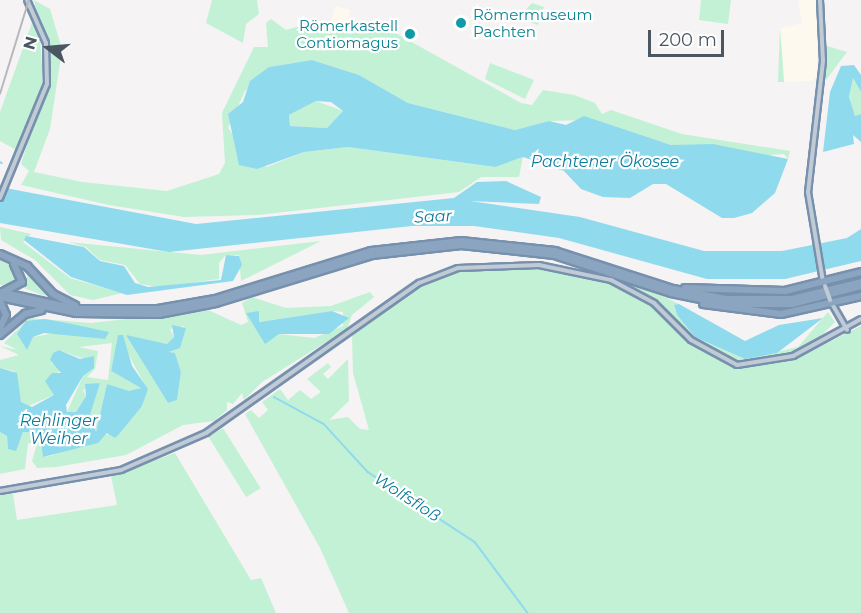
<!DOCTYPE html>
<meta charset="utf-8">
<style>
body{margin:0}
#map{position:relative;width:861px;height:613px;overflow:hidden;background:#f5f3f3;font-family:Montserrat,sans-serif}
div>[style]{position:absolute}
.commercial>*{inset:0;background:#fdf9ef;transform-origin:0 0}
.green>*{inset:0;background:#c3f1d5;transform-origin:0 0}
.water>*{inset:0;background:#90daee}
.stream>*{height:1.5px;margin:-0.75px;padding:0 0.75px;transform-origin:0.75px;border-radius:0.75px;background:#90daee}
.roads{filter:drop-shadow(2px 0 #7690ad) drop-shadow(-2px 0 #7690ad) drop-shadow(0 2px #7690ad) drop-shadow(0 -2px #7690ad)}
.secondary>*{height:4px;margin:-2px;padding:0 2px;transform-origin:2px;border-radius:2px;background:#c1cbd6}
.highway>*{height:6px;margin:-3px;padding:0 3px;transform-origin:3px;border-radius:3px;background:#8ba5c1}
.rail>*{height:1.5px;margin:-0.75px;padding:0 0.75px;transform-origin:0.75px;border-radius:0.75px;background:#b5b8bd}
.secondary-bridge>*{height:4px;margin:-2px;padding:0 2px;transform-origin:2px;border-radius:2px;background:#c1cbd6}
.dots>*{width:16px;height:16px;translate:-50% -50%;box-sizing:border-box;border:3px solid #fff;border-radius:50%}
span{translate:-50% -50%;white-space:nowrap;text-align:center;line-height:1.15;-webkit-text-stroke:4.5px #fff;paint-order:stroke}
.culture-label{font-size:15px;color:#0d838f}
.left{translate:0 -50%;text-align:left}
.right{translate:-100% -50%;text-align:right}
.water-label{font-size:16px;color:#0c7c9b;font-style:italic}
.north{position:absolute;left:18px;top:18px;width:60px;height:60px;-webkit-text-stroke:4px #fff;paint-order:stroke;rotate:286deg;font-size:16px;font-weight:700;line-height:24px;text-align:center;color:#4a5661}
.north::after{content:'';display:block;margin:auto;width:21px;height:27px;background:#4a5661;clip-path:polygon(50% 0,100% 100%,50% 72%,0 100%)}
.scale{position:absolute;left:648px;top:30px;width:76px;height:27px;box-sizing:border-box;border:3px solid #4a5661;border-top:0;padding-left:8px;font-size:18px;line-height:21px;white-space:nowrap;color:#4a5661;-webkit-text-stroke:4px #fff;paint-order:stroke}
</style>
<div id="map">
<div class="commercial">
<div style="clip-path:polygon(798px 0,817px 0,817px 75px,812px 81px,784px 82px,780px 28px,802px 23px)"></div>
<div style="left:335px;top:6px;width:16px;height:22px;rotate:14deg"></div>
</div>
<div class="green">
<div style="clip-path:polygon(34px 0,50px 9px,62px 49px,50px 129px,34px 172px,82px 182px,167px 191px,219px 174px,225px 163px,222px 113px,254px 47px,268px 47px,266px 23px,271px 19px,286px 30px,315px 22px,347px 32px,351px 20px,390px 30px,521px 103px,532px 105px,543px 90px,574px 95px,595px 103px,602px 114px,611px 110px,682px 134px,790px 151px,788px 159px,784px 154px,755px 156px,729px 148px,671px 145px,588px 120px,549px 121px,515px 130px,408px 103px,359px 75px,312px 60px,269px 67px,245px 91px,228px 128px,238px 141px,236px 153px,267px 167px,304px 152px,348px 147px,494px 167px,523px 157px,519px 177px,481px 177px,459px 192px,258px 215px,184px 217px,109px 205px,21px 185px,29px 171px,21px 164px,50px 70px)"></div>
<div style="clip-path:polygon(212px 0,257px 0,259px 14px,246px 24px,243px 43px,206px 23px)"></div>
<div style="clip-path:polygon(701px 0,731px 0,728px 24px,699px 20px)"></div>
<div style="clip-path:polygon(532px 3px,544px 7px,538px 25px,518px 18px)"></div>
<div style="clip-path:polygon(33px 20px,40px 38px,43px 82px,18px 151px,0 141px,0 112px)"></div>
<div style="clip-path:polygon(780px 29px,782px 53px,784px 82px,778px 82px)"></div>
<div style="clip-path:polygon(827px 46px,847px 52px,826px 80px,825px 78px)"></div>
<div style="clip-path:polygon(490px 63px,534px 80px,525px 99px,485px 79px)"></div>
<div style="clip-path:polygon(853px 78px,861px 92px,861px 114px,855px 117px,849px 97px)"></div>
<div style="clip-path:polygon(316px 101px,343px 111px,327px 128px,290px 126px,289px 115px)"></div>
<div style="clip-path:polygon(0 227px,31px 234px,23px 242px,70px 278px,122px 293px,93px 300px,70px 295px,35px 260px,1px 240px)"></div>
<div style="clip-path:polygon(321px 241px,241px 281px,239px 255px,226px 255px,219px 263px,219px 279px,159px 287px,140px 284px,125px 265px,100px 260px,86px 247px,68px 242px,201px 255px)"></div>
<div style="clip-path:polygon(0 260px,14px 267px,14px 284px,0 285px)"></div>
<div style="clip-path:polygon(526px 267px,625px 282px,661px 295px,679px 304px,674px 306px,677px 315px,695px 337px,745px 359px,798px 347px,828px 312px,835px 322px,813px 344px,815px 349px,861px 326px,861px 613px,349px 613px,320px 548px,245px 414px,251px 410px,259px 418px,268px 410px,262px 402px,280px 389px,288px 400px,300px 390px,311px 399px,321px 392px,307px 379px,328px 363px,331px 367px,323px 374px,328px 379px,348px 359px,349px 401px,329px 420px,348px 417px,360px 429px,369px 430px,353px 373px,352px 335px,431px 279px,471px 269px)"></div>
<div style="clip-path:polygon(28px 273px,47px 293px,45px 296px,24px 288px)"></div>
<div style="clip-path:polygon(evenodd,370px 292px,374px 297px,352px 315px,347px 329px,262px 382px,244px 400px,242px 393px,233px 404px,227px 402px,227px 410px,214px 421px,183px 425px,126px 455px,56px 467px,37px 468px,32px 461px,37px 444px,28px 443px,25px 469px,0 474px,0 432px,7px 436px,8px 449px,18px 445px,23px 432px,39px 433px,43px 457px,50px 456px,111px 433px,142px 406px,147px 389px,118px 335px,111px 371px,141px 388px,129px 392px,107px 384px,96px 432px,90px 415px,99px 382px,83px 390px,86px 396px,76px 412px,67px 412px,83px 376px,94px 368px,84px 359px,59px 350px,51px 363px,62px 370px,55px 374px,54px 395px,28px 406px,21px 402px,14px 371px,0 368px,0 360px,19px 355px,0 346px,17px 350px,4px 343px,29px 318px,91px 323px,208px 310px,241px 325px,248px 322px,242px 303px,252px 297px,286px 308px,331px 306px,370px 292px,332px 311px,343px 312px,343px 326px,314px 338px,279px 334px,254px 322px,246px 314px,258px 322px,332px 311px,370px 292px,45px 319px,105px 339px,56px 333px,33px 337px,45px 319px,370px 292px,184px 326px,180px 348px,169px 352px,175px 353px,181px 372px,177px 400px,168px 403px,127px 336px,167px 344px,174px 337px,170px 329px,184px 326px,370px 292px,112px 343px,108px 380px,87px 377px,95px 369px,98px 351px,79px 347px,112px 343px)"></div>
<div style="left:223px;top:428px;width:71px;height:17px;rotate:58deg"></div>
<div style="clip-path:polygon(175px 453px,251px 580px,261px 578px,276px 613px,0 613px,0 495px,13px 494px,17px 520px,117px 505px,111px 476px)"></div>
</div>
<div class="water">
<div style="clip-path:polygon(evenodd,312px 60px,359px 75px,408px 103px,515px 130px,549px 121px,566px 125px,584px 116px,671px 145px,713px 144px,788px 159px,775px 193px,752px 213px,734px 218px,722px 218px,666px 184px,653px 184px,630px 198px,603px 197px,581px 189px,564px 171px,523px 157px,495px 167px,348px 147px,304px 152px,257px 169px,239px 165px,228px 114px,243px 102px,250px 81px,269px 67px,312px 60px,316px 101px,331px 102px,343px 111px,327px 128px,290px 126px,289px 115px,316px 101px)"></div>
<div style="clip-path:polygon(854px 65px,861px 75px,861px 92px,853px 78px,849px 97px,855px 116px,861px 114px,861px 142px,853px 135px,854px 144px,823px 152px,830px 92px,841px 66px)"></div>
<div style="clip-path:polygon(506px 181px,541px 197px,539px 204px,470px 201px,580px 217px,704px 251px,782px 251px,847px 238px,861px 229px,861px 261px,785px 279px,707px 279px,559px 238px,474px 226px,412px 226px,169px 252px,0 223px,0 187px,196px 224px,454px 198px,477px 182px)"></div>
<div style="clip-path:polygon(26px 236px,84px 247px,100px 261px,124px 266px,135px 283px,148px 287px,221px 280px,226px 255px,239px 256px,242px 265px,233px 281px,127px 295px,71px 277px,24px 240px)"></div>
<div style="clip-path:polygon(679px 304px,745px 341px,779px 325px,823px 318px,777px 353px,745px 359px,695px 337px,677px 315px,674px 305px)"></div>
<div style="clip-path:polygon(259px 311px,259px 322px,332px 311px,349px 318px,329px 334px,279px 334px,265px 344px,246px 313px)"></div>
<div style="clip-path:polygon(45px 319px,72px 324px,109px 332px,105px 339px,44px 333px,33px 337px,27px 350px,17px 334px,26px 321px)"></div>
<div style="clip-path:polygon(172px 325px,186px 328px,180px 348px,169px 352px,175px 353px,181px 372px,177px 400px,168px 403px,126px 335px,167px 344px,174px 337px)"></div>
<div style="clip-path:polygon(118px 335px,123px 335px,132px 366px,148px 389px,142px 406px,120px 433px,115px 438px,107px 433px,98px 443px,43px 457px,39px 433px,23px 432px,16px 451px,8px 449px,7px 436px,0 432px,0 368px,17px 373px,21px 402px,32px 407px,54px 395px,45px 381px,52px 373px,61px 373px,50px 360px,53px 353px,59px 350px,80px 359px,94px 356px,94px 368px,83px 376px,66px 405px,67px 412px,76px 412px,86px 396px,85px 384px,100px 383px,90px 415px,96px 432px,107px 384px,129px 391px,141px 388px,111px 371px)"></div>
</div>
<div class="stream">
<div style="left:0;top:162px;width:2px;rotate:27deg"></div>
<div style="left:274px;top:397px;width:57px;rotate:28.4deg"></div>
<div style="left:324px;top:424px;width:65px;rotate:47.5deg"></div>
<div style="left:368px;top:472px;width:128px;rotate:33.2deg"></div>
<div style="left:475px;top:542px;width:89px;rotate:53.3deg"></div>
</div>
<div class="roads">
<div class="secondary">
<div style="left:820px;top:0;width:61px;rotate:87.2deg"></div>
<div style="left:823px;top:61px;width:132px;rotate:96.5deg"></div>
<div style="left:808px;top:192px;width:91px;rotate:80.5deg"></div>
<div style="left:0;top:198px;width:123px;rotate:-67.6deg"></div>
<div style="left:47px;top:84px;width:41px;rotate:-91.4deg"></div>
<div style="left:46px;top:43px;width:47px;rotate:-113.8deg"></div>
<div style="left:831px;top:302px;width:32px;rotate:60deg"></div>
<div style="left:0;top:491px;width:123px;rotate:-9.8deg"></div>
<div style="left:121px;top:470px;width:93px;rotate:-23.5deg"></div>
<div style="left:206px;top:433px;width:261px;rotate:-35.2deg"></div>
<div style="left:419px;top:283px;width:42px;rotate:-21deg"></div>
<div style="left:458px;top:268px;width:81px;rotate:-2.1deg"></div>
<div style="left:539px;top:265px;width:74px;rotate:11.8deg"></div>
<div style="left:611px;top:280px;width:49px;rotate:28.1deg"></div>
<div style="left:654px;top:303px;width:52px;rotate:45deg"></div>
<div style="left:691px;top:340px;width:52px;rotate:28.5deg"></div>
<div style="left:737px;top:365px;width:57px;rotate:-9.1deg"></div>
<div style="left:793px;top:356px;width:77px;rotate:-28.6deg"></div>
</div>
<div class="highway">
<div style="left:0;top:254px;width:30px;rotate:24deg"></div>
<div style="left:27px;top:266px;width:38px;rotate:47deg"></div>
<div style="left:53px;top:294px;width:25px;rotate:27deg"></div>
<div style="left:685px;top:288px;width:100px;rotate:1.7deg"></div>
<div style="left:785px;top:291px;width:78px;rotate:-14deg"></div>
<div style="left:5px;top:291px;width:19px;rotate:-28deg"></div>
<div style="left:22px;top:282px;width:20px;rotate:-114deg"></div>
<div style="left:0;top:292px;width:78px;rotate:12.6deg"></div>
<div style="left:76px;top:309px;width:82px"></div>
<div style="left:158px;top:309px;width:58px;rotate:-10deg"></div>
<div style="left:215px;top:299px;width:163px;rotate:-17.1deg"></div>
<div style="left:371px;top:251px;width:91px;rotate:-6.3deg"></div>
<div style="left:461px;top:241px;width:95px;rotate:6.1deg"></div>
<div style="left:555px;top:251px;width:124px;rotate:17.9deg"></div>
<div style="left:673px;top:289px;width:54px;rotate:10.7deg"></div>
<div style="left:726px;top:299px;width:66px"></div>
<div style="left:792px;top:299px;width:71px;rotate:-13.8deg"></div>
<div style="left:0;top:297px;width:78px;rotate:11.9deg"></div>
<div style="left:76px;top:313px;width:83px;rotate:0.7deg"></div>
<div style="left:159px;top:314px;width:58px;rotate:-10.9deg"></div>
<div style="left:216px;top:303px;width:163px;rotate:-17.1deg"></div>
<div style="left:372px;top:255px;width:90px;rotate:-6.4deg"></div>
<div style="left:461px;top:245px;width:94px;rotate:6.1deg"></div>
<div style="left:554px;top:255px;width:123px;rotate:18deg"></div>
<div style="left:671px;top:293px;width:55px;rotate:11.5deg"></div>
<div style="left:725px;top:304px;width:67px"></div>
<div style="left:792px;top:304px;width:71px;rotate:-14.6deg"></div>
<div style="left:0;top:301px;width:15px;rotate:67deg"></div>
<div style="left:6px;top:315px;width:14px;rotate:115deg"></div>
<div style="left:703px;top:304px;width:79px;rotate:7.3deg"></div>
<div style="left:781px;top:314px;width:82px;rotate:-12.7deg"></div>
<div style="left:0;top:335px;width:33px;rotate:-40deg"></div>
<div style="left:25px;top:314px;width:17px;rotate:-13deg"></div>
</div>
</div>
<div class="rail">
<div style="left:0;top:94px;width:98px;rotate:-72.9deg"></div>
</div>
<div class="secondary-bridge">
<div style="left:825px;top:286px;width:15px;rotate:70deg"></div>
</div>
<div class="dots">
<div style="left:461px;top:23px;background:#0f9aa8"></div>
<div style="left:410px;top:34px;background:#0f9aa8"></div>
</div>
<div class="culture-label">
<span class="left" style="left:473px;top:23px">Römermuseum<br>Pachten</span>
<span class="right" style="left:398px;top:34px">Römerkastell<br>Contiomagus</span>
</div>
<div class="water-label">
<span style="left:605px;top:162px">Pachtener Ökosee</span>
<span style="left:433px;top:217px;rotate:-3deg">Saar</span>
<span style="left:59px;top:430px">Rehlinger<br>Weiher</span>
<span style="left:407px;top:498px;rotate:33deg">Wolfsfloß</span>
</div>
<div class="north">N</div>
<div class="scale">200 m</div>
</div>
